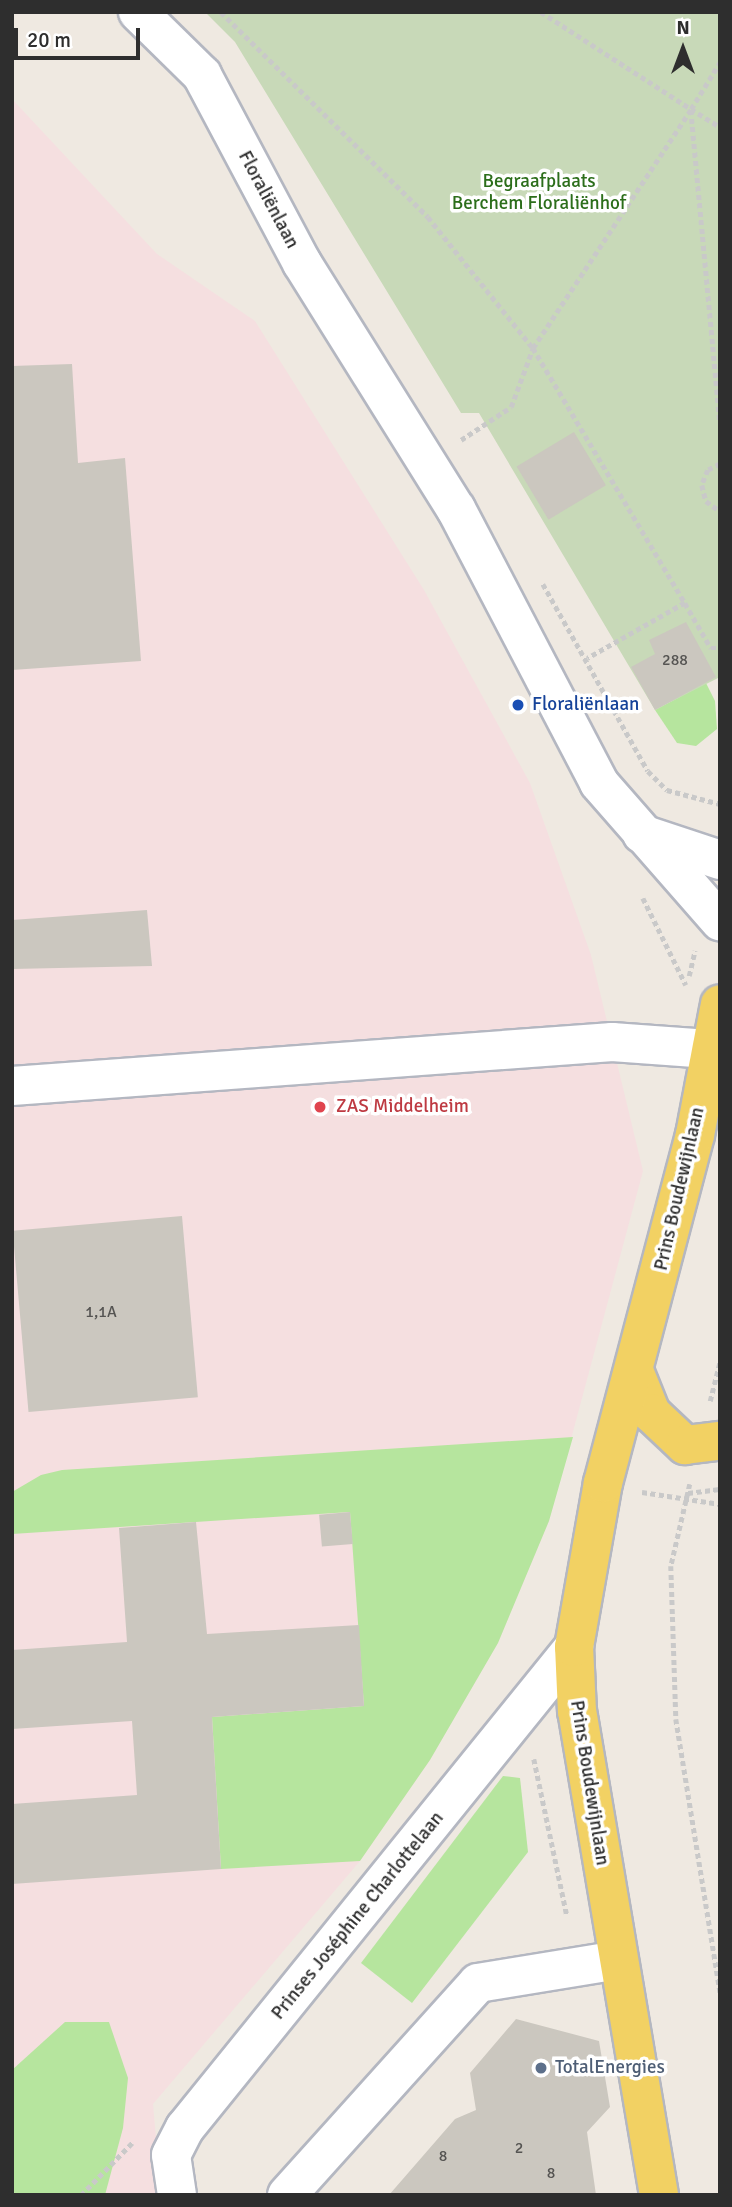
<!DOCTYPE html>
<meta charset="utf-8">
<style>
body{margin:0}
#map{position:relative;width:732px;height:2207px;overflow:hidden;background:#efe9e1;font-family:Signika,sans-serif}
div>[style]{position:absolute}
.medical>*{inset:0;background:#f5dfe0}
.green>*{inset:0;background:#b6e59e}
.cemetery>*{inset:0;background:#c8d9b8}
.building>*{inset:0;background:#cbc7bf;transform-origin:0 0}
.path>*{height:4.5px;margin-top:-2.25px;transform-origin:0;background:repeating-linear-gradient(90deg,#c9c9c9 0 5px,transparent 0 8.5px)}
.roads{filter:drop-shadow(2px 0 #b4b7c1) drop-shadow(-2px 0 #b4b7c1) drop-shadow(0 2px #b4b7c1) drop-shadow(0 -2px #b4b7c1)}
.minor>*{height:38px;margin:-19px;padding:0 19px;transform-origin:19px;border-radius:19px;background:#fff}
.major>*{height:38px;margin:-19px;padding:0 19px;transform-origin:19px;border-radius:19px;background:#f2d163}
.dots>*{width:19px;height:19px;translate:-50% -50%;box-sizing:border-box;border:4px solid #fff;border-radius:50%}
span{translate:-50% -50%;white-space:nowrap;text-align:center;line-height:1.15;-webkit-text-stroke:7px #fff;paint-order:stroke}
.number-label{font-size:16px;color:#555452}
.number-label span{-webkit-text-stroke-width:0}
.park-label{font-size:19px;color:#2c6e1b}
.street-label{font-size:19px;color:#2e2e2e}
.transit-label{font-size:19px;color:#164399}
.left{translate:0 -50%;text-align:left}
.health-label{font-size:19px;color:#be3a42}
.service-label{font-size:19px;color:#4e5e75}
.frame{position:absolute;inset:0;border:14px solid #2e2e2e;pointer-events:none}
.north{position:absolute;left:648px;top:14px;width:70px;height:70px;-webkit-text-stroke:5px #fff;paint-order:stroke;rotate:0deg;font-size:19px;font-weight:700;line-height:28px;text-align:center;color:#2e2e2e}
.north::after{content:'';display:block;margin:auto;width:24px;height:32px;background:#2e2e2e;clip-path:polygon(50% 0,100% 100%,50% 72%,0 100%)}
.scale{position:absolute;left:14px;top:28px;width:126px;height:32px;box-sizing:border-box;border:4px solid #2e2e2e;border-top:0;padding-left:9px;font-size:21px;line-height:24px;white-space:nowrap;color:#2e2e2e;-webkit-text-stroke:5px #fff;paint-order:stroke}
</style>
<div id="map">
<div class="medical">
<div style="clip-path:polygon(12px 99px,157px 254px,255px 321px,424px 590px,530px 783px,591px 955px,643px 1171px,549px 1521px,498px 1643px,430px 1760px,360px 1861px,153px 2104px,161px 2195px,12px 2195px)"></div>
</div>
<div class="green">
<div style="clip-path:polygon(706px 683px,715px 701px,717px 729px,696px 746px,677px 743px,655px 710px)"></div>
<div style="clip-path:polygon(573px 1437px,549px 1521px,498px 1643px,430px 1760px,360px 1861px,221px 1869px,212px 1717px,364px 1706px,350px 1512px,12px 1534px,12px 1492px,41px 1475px,62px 1470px)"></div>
<div style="clip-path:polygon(503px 1776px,520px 1778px,528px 1852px,412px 2003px,361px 1963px)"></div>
<div style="clip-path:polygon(65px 2022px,109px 2022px,128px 2078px,123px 2128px,105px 2195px,12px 2195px,12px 2070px)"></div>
</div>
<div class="cemetery">
<div style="clip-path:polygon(205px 12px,720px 12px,720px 677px,655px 710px,479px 413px,461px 413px,235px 42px)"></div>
</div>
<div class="building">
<div style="clip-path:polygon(72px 364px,78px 463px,125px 458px,141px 661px,12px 670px,12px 366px)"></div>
<div style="left:574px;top:432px;width:62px;height:67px;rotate:59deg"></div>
<div style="clip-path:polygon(686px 622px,716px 677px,655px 710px,631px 667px,655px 654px,649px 640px)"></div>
<div style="clip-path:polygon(147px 910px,152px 966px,12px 969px,12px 920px)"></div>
<div style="left:182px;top:1216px;width:182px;height:170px;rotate:85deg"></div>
<div style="left:350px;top:1512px;width:32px;height:31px;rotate:85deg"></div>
<div style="clip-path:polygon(196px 1522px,207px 1634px,359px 1625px,364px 1706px,212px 1717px,221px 1869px,12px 1884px,12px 1804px,137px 1795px,132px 1721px,12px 1729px,12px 1650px,127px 1642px,119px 1528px)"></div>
<div style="clip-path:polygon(516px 2019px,599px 2041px,610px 2107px,587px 2132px,596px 2195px,389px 2195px,455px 2119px,476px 2110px,470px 2073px)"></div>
</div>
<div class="path">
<div style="left:221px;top:12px;width:291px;rotate:44.7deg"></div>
<div style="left:428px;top:217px;width:168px;rotate:51.3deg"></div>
<div style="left:533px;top:348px;width:297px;rotate:59.2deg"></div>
<div style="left:685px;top:603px;width:112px;rotate:150.4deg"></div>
<div style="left:541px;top:12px;width:179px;rotate:32.9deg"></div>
<div style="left:691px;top:109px;width:55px;rotate:-58.3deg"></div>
<div style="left:691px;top:110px;width:315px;rotate:84.7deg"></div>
<div style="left:461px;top:440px;width:60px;rotate:-33.4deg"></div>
<div style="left:511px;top:407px;width:63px;rotate:-69.6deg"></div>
<div style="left:533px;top:348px;width:287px;rotate:-56.5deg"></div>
<div style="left:691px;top:109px;width:34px;rotate:32deg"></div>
<div style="left:720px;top:464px;width:13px;rotate:153deg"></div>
<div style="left:708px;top:470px;width:16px;rotate:112deg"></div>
<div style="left:702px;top:485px;width:16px;rotate:76deg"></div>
<div style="left:706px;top:501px;width:17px;rotate:36deg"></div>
<div style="left:543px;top:584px;width:214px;rotate:60.7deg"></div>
<div style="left:648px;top:771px;width:27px;rotate:45deg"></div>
<div style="left:667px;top:790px;width:55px;rotate:14.8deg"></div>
<div style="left:685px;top:603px;width:52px;rotate:60deg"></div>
<div style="left:711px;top:648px;width:9px"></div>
<div style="left:643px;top:898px;width:97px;rotate:63.7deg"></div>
<div style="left:689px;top:976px;width:26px;rotate:-77deg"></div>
<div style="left:710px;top:1401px;width:41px;rotate:-76deg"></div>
<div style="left:690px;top:1484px;width:84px;rotate:103deg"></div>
<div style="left:671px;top:1566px;width:153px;rotate:88.1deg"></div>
<div style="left:676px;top:1719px;width:277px;rotate:80.8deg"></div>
<div style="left:642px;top:1492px;width:79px;rotate:8.7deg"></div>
<div style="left:688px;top:1493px;width:32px;rotate:-7deg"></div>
<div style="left:534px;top:1759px;width:159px;rotate:78.1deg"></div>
<div style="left:81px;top:2195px;width:73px;rotate:-45.6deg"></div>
</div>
<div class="roads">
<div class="minor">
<div style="left:138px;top:12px;width:90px;rotate:44.5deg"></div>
<div style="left:202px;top:75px;width:213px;rotate:62deg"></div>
<div style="left:302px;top:263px;width:290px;rotate:58deg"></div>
<div style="left:456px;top:509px;width:309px;rotate:62.4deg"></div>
<div style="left:599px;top:783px;width:184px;rotate:48.8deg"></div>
<div style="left:642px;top:834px;width:82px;rotate:18.4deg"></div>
<div style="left:12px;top:1086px;width:602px;rotate:-4.19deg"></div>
<div style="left:612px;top:1042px;width:97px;rotate:4.1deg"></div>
<div style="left:177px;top:2195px;width:40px;rotate:-98.5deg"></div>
<div style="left:171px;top:2155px;width:30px;rotate:-63deg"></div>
<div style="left:185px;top:2128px;width:619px;rotate:-51.04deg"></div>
<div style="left:287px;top:2195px;width:285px;rotate:-48deg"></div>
<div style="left:478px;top:1983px;width:142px;rotate:-9.3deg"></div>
</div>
<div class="major">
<div style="left:635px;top:1373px;width:43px;rotate:68.2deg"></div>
<div style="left:651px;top:1413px;width:47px;rotate:43.3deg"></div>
<div style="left:685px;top:1445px;width:35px;rotate:-7deg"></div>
<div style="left:659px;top:2195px;width:490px;rotate:-99.6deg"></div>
<div style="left:577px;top:1712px;width:65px;rotate:-92.6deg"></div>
<div style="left:574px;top:1647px;width:167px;rotate:-80deg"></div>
<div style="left:603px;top:1483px;width:360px;rotate:-75.2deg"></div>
<div style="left:695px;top:1135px;width:133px;rotate:-79.2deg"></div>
</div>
</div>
<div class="dots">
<div style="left:518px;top:705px;background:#1a4fb4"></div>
<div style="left:320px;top:1107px;background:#e0444e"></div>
<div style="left:541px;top:2068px;background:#5c6f8a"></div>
</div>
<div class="number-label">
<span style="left:675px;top:660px">288</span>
<span style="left:101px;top:1312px">1,1A</span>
<span style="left:519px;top:2148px">2</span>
<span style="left:443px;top:2156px">8</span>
<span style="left:551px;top:2173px">8</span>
</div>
<div class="park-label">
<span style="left:539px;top:193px">Begraafplaats<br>Berchem Floraliënhof</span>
</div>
<div class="street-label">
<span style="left:268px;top:200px;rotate:62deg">Floraliënlaan</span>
<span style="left:680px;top:1189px;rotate:-77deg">Prins Boudewijnlaan</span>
<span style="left:589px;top:1783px;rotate:81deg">Prins Boudewijnlaan</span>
<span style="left:358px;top:1916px;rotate:-51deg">Prinses Joséphine Charlottelaan</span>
</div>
<div class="transit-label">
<span class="left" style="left:532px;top:705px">Floraliënlaan</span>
</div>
<div class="health-label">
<span class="left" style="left:336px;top:1107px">ZAS Middelheim</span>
</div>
<div class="service-label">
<span class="left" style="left:555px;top:2068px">TotalEnergies</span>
</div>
<div class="frame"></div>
<div class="north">N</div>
<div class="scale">20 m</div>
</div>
